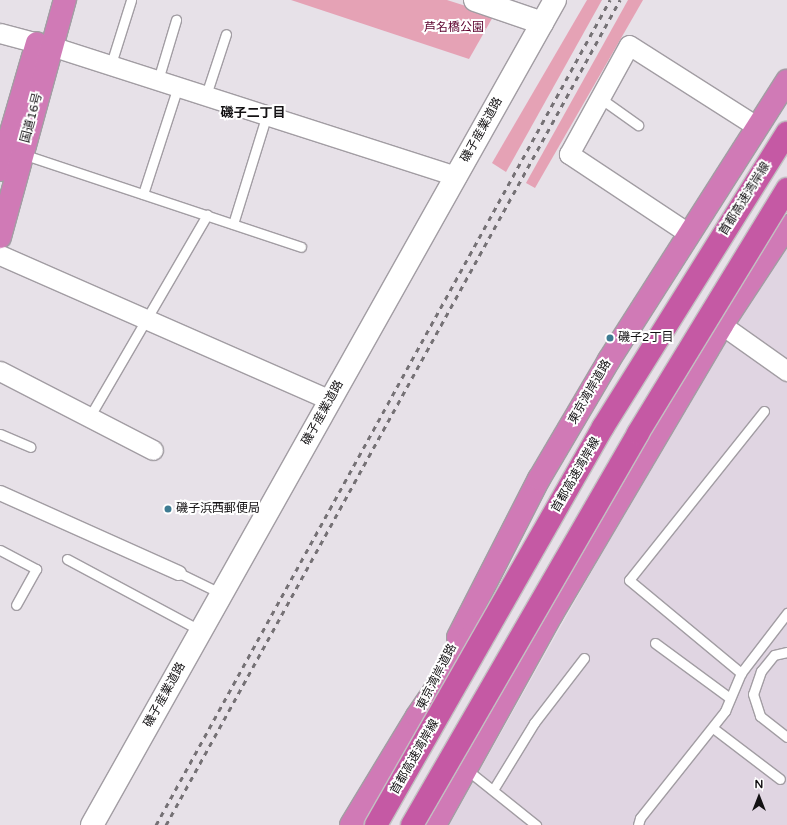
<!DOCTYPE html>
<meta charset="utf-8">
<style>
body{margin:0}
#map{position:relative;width:787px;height:825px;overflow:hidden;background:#e7e1e8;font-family:"Varela Round","Noto Sans JP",sans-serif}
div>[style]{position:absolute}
.built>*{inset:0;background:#e0d5e2}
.green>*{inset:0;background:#e5a2b5}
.roads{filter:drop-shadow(1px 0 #a29da3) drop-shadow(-1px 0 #a29da3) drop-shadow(0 1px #a29da3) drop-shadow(0 -1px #a29da3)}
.service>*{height:9px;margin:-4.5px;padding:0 4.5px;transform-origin:4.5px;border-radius:4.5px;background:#fff}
.pedestrian>*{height:14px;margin:-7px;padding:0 7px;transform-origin:7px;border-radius:7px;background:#fff}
.minor>*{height:19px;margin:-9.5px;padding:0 9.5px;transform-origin:9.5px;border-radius:9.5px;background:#fff}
.tertiary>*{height:22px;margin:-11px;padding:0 11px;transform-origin:11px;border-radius:11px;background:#fff}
.trunk>*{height:22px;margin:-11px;padding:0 11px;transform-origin:11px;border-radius:11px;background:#d07ab6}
.rail>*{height:3px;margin-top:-1.5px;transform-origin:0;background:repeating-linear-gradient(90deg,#757175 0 5px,transparent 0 10px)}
.bridges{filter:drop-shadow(1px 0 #c2c1c2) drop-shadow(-1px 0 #c2c1c2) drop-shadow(0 1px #c2c1c2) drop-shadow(0 -1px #c2c1c2)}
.motorway-bridge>*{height:22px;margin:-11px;padding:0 11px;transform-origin:11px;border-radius:11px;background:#c559a4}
.dots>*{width:11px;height:11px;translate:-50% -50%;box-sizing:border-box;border:2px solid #fff;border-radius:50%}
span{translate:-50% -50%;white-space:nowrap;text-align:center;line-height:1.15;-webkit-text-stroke:4px #fff;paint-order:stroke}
.park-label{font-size:12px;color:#5c022d}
.street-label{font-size:12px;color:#131113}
.poi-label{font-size:12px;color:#131113}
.left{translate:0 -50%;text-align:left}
.neighbourhood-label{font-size:13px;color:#131113;font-weight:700}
.north{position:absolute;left:739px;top:777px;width:40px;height:40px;-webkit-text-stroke:3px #fff;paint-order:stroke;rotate:0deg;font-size:11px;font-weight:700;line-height:16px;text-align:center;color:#131113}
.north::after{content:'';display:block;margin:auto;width:14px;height:18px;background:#131113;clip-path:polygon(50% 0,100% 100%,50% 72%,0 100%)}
</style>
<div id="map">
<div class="built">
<div style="clip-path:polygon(787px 245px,787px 825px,449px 825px,707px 367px)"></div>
</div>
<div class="green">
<div style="clip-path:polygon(291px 0,447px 0,494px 15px,469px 59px)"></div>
<div style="clip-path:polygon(587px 0,602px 0,506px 172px,492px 163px)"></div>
<div style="clip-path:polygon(628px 0,643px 0,535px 188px,526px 183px)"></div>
</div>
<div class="roads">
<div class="service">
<div style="left:111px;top:64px;width:67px;rotate:-72.6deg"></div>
<div style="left:158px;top:80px;width:63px;rotate:-73.3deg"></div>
<div style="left:206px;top:95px;width:64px;rotate:-71.8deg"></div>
<div style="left:600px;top:98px;width:47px;rotate:35.4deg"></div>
<div style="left:22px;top:154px;width:294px;rotate:18.4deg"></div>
<div style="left:143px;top:194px;width:114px;rotate:-72deg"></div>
<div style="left:233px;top:224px;width:115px;rotate:-72.8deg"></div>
<div style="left:764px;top:411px;width:216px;rotate:128.6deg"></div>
<div style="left:629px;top:580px;width:146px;rotate:39.7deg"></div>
<div style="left:741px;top:673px;width:76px;rotate:-52.5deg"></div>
<div style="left:90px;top:416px;width:233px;rotate:-59.8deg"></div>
<div style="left:0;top:434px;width:33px;rotate:23deg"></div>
<div style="left:0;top:550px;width:41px;rotate:27.8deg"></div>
<div style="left:36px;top:569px;width:41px;rotate:119.1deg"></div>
<div style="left:67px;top:559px;width:152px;rotate:28.2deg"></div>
<div style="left:179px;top:573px;width:48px;rotate:26deg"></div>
<div style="left:655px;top:643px;width:93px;rotate:36.3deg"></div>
<div style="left:787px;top:652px;width:13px;rotate:167deg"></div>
<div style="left:774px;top:655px;width:21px;rotate:129deg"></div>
<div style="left:761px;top:671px;width:24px;rotate:109deg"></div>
<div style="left:753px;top:694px;width:23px;rotate:72deg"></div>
<div style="left:760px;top:716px;width:34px;rotate:38deg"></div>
<div style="left:713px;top:728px;width:84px;rotate:37.3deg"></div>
<div style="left:466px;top:769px;width:90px;rotate:38.7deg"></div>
<div style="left:493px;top:790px;width:79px;rotate:-58.5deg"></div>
<div style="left:534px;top:723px;width:82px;rotate:-52.4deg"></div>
<div style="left:638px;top:825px;width:7px;rotate:-74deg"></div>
<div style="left:640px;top:818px;width:137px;rotate:-51.5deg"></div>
<div style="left:725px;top:711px;width:41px;rotate:-67.2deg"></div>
</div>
<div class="pedestrian">
<div style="left:0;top:493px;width:196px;rotate:24.1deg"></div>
</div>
<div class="minor">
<div style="left:0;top:33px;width:38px;rotate:15deg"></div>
<div style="left:51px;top:46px;width:426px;rotate:17.8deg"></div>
<div style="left:688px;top:233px;width:143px;rotate:-146.4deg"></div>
<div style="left:569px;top:154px;width:124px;rotate:-61.2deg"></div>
<div style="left:629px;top:45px;width:151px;rotate:32.5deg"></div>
<div style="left:0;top:255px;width:360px;rotate:23.7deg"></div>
<div style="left:722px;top:325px;width:80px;rotate:35.3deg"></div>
<div style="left:0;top:371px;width:172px;rotate:27.3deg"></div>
</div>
<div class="tertiary">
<div style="left:475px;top:0;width:71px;rotate:18.9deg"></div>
<div style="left:92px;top:825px;width:946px;rotate:-60.7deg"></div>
</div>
<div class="trunk">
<div style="left:0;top:170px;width:132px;rotate:-73.8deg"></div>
<div style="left:0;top:237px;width:246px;rotate:-74.7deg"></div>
<div style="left:458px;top:637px;width:178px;rotate:-62.9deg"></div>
<div style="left:539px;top:479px;width:138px;rotate:-59.5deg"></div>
<div style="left:609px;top:360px;width:331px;rotate:-57.5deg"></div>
<div style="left:351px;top:825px;width:127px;rotate:-58.8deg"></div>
<div style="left:417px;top:716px;width:115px;rotate:-55.6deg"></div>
<div style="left:435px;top:825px;width:241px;rotate:-61deg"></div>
<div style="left:552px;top:614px;width:335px;rotate:-59.5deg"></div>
<div style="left:722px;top:325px;width:118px;rotate:-56.7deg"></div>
</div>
</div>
<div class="rail">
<div style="left:156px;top:825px;width:942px;rotate:-61.18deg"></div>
<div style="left:166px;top:825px;width:942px;rotate:-61.18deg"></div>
</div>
<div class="bridges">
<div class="motorway-bridge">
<div style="left:376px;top:825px;width:458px;rotate:-60.3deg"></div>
<div style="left:603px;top:427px;width:347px;rotate:-58deg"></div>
<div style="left:412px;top:825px;width:452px;rotate:-60deg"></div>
<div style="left:638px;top:433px;width:286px;rotate:-58.6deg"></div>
</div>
</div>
<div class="dots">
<div style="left:610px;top:338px;background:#3e7b92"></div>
<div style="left:168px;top:509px;background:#3e7b92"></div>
</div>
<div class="park-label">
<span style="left:454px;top:28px">芦名橋公園</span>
</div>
<div class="street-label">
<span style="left:32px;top:118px;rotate:-75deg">国道16号</span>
<span style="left:482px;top:130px;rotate:-61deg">磯子産業道路</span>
<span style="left:745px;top:199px;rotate:-58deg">首都高速湾岸線</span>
<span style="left:590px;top:392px;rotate:-60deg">東京湾岸道路</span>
<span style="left:323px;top:413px;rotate:-61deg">磯子産業道路</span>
<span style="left:576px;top:475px;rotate:-60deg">首都高速湾岸線</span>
<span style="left:437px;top:677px;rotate:-63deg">東京湾岸道路</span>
<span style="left:165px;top:695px;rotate:-61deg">磯子産業道路</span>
<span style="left:415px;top:757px;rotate:-60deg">首都高速湾岸線</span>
</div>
<div class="poi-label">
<span class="left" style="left:618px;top:338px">磯子2丁目</span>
<span class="left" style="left:176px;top:509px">磯子浜西郵便局</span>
</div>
<div class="neighbourhood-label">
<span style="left:253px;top:113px">磯子二丁目</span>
</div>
<div class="north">N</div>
</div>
